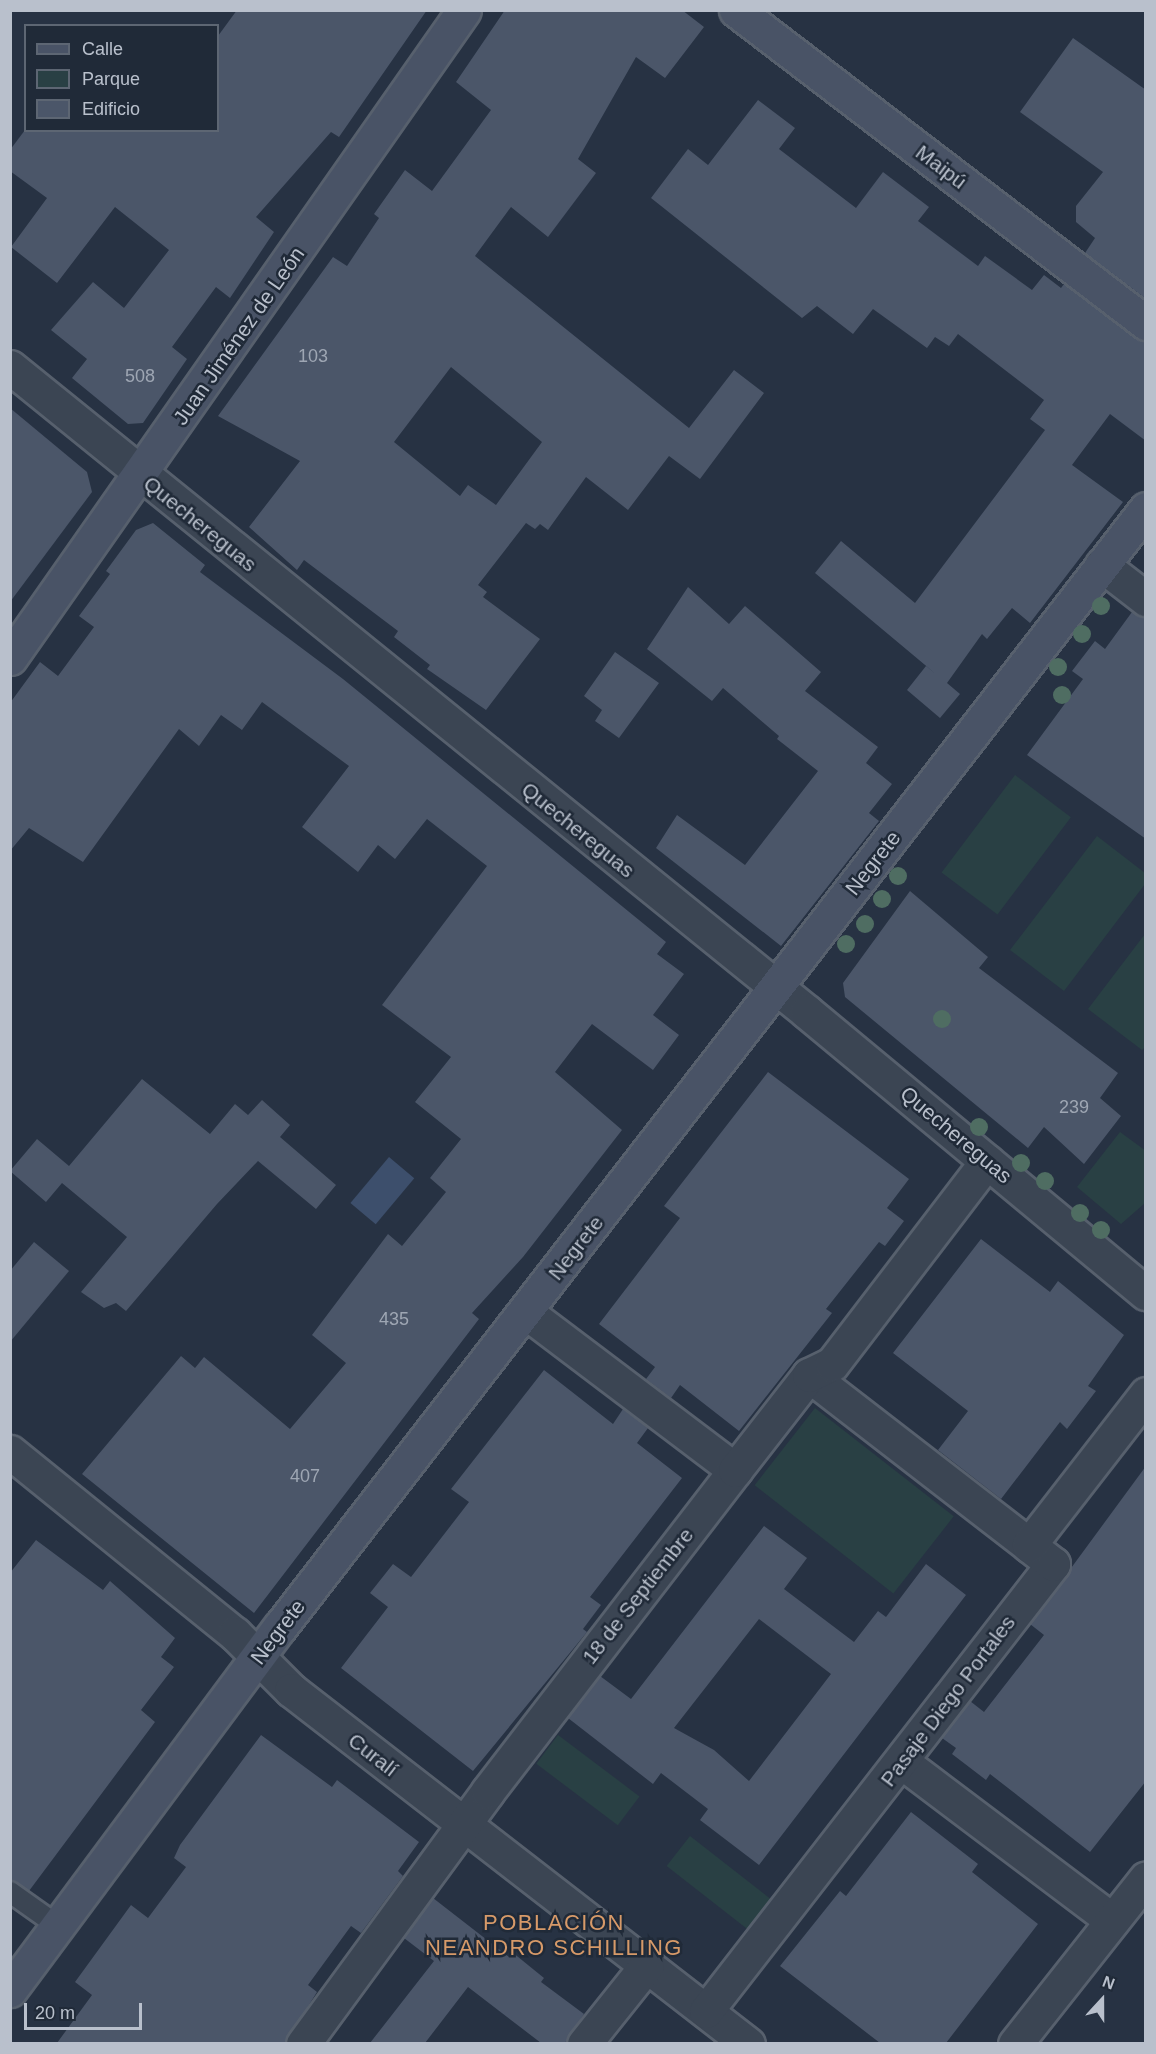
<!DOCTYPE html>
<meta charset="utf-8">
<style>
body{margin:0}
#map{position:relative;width:1156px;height:2054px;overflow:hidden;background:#273243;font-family:Helvetica,sans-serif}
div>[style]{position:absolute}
.green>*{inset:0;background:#294044;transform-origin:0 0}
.water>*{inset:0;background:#3d4f6c;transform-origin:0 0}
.building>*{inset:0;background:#4b5669}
.roads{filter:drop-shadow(2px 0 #57606d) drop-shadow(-2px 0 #57606d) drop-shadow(0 2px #57606d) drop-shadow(0 -2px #57606d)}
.lane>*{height:20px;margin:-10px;padding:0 10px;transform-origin:10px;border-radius:10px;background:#3b4553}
.street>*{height:33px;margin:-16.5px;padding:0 16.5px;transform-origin:16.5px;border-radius:16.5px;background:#3b4553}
.secondary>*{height:33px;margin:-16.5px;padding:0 16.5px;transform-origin:16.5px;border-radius:16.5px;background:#495366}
.trees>*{width:18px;height:18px;margin:-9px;border-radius:50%;background:#4f6d62}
span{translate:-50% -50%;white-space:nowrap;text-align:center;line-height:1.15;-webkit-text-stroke:5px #202a38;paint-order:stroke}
.number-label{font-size:18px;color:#9ea6b3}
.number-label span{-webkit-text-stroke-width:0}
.street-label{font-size:21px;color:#b9c0cc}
.neighbourhood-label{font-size:22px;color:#d79a69;letter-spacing:1.5px}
.frame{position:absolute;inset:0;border:12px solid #b9c0cc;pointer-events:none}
.legend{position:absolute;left:24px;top:24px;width:195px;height:108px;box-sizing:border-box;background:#202a38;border:2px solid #5d6673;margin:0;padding:8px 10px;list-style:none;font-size:18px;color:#b9c0cc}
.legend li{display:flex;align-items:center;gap:12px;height:30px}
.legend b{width:30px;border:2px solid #5d6673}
.north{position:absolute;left:1072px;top:1970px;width:60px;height:60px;-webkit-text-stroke:4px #202a38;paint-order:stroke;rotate:21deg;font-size:16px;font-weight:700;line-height:24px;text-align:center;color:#b9c0cc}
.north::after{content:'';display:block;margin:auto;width:21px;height:27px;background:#b9c0cc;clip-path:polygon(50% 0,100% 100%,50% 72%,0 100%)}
.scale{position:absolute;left:24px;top:2003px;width:118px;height:27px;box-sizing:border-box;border:3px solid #b9c0cc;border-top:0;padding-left:8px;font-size:18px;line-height:21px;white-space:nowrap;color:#b9c0cc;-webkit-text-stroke:4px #202a38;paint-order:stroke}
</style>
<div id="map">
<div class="green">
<div style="left:1015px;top:775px;width:70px;height:122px;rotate:37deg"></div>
<div style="clip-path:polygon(1097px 836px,1145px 873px,1145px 884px,1064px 991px,1010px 950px)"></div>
<div style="clip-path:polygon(1145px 934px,1146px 1046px,1142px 1050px,1088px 1009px)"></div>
<div style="clip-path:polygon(1120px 1132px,1146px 1151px,1145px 1203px,1121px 1224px,1077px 1187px)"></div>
<div style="left:815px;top:1408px;width:176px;height:98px;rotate:38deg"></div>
<div style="left:558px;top:1735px;width:102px;height:36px;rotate:37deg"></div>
<div style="left:690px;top:1836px;width:106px;height:38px;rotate:38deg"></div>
</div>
<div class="water">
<div style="left:389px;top:1157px;width:33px;height:60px;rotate:40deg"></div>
</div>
<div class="building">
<div style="clip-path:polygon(237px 10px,427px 10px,339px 137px,331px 132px,256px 217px,274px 232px,230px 298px,216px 287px,172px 347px,187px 359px,143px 423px,128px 424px,72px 378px,87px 359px,51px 330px,93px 282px,124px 308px,169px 250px,115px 207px,57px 283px,11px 247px,47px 198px,10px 171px,10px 150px,25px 130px,218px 130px,218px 36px)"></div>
<div style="clip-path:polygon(evenodd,505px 10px,682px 10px,704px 27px,665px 78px,636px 57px,578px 159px,596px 173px,548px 237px,511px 207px,475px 256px,689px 428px,734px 370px,764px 393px,700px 479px,669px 456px,628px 510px,586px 477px,548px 530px,540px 524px,535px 529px,526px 523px,478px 585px,487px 592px,483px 597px,540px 639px,486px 710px,427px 669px,430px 665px,394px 637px,398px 631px,304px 560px,297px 570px,249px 527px,300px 461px,218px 416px,333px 257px,347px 266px,379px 218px,374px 214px,405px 170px,432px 191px,491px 110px,456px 82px,505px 10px,451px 367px,542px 442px,496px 505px,468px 485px,460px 496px,394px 442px,451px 367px)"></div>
<div style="clip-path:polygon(1073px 38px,1146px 90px,1146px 299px,1085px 253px,1095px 238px,1076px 222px,1076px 206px,1103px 172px,1020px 112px)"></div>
<div style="clip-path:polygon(758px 100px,795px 128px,779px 149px,856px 208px,883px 172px,929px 207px,918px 221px,978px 266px,985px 256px,1032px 290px,1044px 275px,1061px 288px,1064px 284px,1135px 338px,1146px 341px,1146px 441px,1110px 414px,1072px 465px,1123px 502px,1030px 623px,1012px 608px,987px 639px,982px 634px,947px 683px,960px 694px,940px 718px,907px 690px,926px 666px,937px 675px,815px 573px,841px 541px,915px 603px,1045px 430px,1030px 419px,1044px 400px,958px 334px,949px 346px,935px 337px,927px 348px,873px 309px,853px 334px,817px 306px,802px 318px,651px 198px,688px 149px,708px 165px)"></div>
<div style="clip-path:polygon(10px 408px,87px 472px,92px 492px,10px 602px)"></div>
<div style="clip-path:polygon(153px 523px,205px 565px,200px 572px,343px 679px,666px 942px,657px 954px,684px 974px,653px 1015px,679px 1035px,653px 1070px,592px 1024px,555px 1072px,622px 1130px,523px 1257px,472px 1313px,479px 1319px,254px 1613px,82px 1474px,181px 1356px,195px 1368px,204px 1357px,290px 1429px,346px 1363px,312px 1335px,388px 1234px,402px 1246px,446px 1192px,430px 1178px,461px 1139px,415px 1102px,451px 1057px,382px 1005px,487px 866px,427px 819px,395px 859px,378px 845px,358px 872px,302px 827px,349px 766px,262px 702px,242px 730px,221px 715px,199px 746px,179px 729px,83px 862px,29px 828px,10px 851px,10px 703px,40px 662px,58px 676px,94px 627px,79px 616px,110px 574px,106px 571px,136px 530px)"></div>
<div style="clip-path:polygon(688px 587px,729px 624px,745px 606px,821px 672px,805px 691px,878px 747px,866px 763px,892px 784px,869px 813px,879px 821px,781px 946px,656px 848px,677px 815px,745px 865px,818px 771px,777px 739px,779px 736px,723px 688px,712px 701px,647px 649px)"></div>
<div style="clip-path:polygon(1132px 612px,1146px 617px,1146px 839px,1027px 755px,1083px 679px,1072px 671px,1095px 641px,1105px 649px)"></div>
<div style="clip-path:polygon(615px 652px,659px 683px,619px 738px,595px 721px,602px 710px,584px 696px)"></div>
<div style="clip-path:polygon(910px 891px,988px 957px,979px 968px,1118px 1073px,1100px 1098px,1121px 1116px,1084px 1164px,1044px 1127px,1028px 1148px,845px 997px,843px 983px)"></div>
<div style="clip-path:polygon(768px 1072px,909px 1179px,887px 1208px,904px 1221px,885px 1246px,879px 1242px,826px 1309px,832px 1313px,739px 1431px,680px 1385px,671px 1398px,646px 1379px,655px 1367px,599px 1324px,680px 1218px,664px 1206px)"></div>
<div style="clip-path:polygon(142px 1079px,210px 1134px,235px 1104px,248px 1115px,262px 1100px,290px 1125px,280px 1137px,336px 1185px,316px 1209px,258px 1161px,217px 1204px,126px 1311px,116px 1303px,104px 1308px,81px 1292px,127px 1237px,62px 1183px,46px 1202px,10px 1171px,37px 1139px,69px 1166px)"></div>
<div style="clip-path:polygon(981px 1239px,1050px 1292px,1058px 1281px,1124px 1335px,1088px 1386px,1096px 1391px,1067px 1429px,1060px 1422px,1001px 1499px,938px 1450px,968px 1411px,893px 1353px)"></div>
<div style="clip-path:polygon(34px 1242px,69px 1271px,10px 1342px,10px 1271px)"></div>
<div style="clip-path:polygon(544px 1370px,613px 1424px,623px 1409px,648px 1428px,637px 1443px,682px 1478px,590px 1597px,601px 1605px,583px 1629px,587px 1632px,473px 1771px,341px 1668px,388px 1607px,370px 1593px,393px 1564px,411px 1577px,469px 1502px,451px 1489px)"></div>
<div style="clip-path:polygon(1146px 1466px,1146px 1781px,1090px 1852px,990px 1774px,986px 1780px,952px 1754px,956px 1748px,942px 1738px,970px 1701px,984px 1712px,1044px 1635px,1030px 1624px)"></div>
<div style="clip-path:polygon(evenodd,764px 1526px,807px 1558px,784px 1589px,854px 1642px,878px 1611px,886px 1617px,926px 1564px,966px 1595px,759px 1865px,700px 1820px,708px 1809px,661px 1773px,653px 1784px,568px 1718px,600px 1676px,631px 1699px,764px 1526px,759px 1619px,831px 1674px,749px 1781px,714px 1750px,674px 1728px,759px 1619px)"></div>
<div style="clip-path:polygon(36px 1540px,103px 1590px,110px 1581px,175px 1638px,161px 1657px,174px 1667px,141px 1710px,155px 1722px,29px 1891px,10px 1880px,10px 1573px)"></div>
<div style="clip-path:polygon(261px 1735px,332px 1787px,337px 1780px,419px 1842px,398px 1871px,403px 1876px,361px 1933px,351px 1926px,308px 1985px,317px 1992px,285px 2043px,57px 2043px,92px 1995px,75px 1982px,131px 1905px,148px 1918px,186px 1867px,174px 1858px,180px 1845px)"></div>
<div style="clip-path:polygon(911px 1812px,978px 1864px,972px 1872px,1038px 1924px,946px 2043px,880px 2043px,780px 1966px,840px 1891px,846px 1896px)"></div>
<div style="clip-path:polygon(433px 1898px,509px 1957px,512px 1952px,544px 1978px,541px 1982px,584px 2014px,565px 2043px,541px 2043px,468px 1987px,425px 2043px,370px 2043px,434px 1961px,404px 1938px)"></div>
</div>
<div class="roads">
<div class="lane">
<div style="left:10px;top:1892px;width:59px;rotate:35.3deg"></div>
</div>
<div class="street">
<div style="left:10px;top:367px;width:1025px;rotate:38.98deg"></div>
<div style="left:807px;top:1012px;width:440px;rotate:39.7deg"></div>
<div style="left:1102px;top:565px;width:56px;rotate:37.7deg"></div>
<div style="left:526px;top:1312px;width:262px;rotate:37.1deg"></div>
<div style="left:809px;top:1375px;width:278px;rotate:37.7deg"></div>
<div style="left:10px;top:1452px;width:289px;rotate:39deg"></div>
<div style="left:235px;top:1634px;width:79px;rotate:45deg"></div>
<div style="left:291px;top:1690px;width:578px;rotate:37.76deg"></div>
<div style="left:902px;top:1762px;width:263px;rotate:37deg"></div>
<div style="left:706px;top:2011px;width:566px;rotate:-52.18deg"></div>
<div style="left:1053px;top:1564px;width:31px;rotate:-142deg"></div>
<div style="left:1029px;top:1545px;width:191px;rotate:-52.2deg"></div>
<div style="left:303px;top:2044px;width:313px;rotate:-53.8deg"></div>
<div style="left:488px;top:1791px;width:405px;rotate:-52.4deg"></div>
<div style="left:735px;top:1470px;width:120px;rotate:-52.1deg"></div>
<div style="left:809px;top:1375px;width:25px;rotate:-26deg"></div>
<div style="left:832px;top:1364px;width:255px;rotate:-52.6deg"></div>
<div style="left:584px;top:2044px;width:101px;rotate:-51.4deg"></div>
<div style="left:1015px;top:2044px;width:211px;rotate:-51.7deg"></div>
</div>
<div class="secondary">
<div style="left:736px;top:10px;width:516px;rotate:37.36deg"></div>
<div style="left:10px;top:658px;width:791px;rotate:-54.98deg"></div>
<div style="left:10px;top:1990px;width:452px;rotate:-53.4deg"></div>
<div style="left:280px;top:1627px;width:1414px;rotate:-52.24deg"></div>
</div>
</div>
<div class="trees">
<div style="left:1101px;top:606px"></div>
<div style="left:1082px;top:634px"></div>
<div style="left:1058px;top:667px"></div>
<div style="left:1062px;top:695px"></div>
<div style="left:898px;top:876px"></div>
<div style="left:882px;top:899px"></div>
<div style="left:865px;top:924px"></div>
<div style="left:846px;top:944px"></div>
<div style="left:942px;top:1019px"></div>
<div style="left:979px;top:1127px"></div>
<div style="left:1021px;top:1163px"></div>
<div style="left:1045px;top:1181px"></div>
<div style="left:1080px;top:1213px"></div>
<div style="left:1101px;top:1230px"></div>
</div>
<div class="number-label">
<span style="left:313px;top:356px">103</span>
<span style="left:140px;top:376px">508</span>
<span style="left:1074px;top:1107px">239</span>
<span style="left:394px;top:1319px">435</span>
<span style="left:305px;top:1476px">407</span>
</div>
<div class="street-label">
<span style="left:941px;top:167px;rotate:37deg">Maipú</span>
<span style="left:239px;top:336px;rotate:-55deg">Juan Jiménez de León</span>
<span style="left:200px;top:524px;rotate:39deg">Quechereguas</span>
<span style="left:578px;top:830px;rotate:39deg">Quechereguas</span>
<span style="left:873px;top:863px;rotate:-52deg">Negrete</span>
<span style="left:956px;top:1135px;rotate:40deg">Quechereguas</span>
<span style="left:576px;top:1248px;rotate:-52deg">Negrete</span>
<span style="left:638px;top:1596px;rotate:-52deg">18 de Septiembre</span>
<span style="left:278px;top:1632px;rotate:-53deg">Negrete</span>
<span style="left:948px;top:1701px;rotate:-53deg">Pasaje Diego Portales</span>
<span style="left:373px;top:1755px;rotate:38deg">Curalí</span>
</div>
<div class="neighbourhood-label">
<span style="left:554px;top:1935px">POBLACIÓN<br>NEANDRO SCHILLING</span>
</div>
<div class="frame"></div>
<ul class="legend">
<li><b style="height:8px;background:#495366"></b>Calle</li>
<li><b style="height:16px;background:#294044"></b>Parque</li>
<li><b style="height:16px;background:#4b5669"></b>Edificio</li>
</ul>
<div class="north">N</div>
<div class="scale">20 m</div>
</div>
